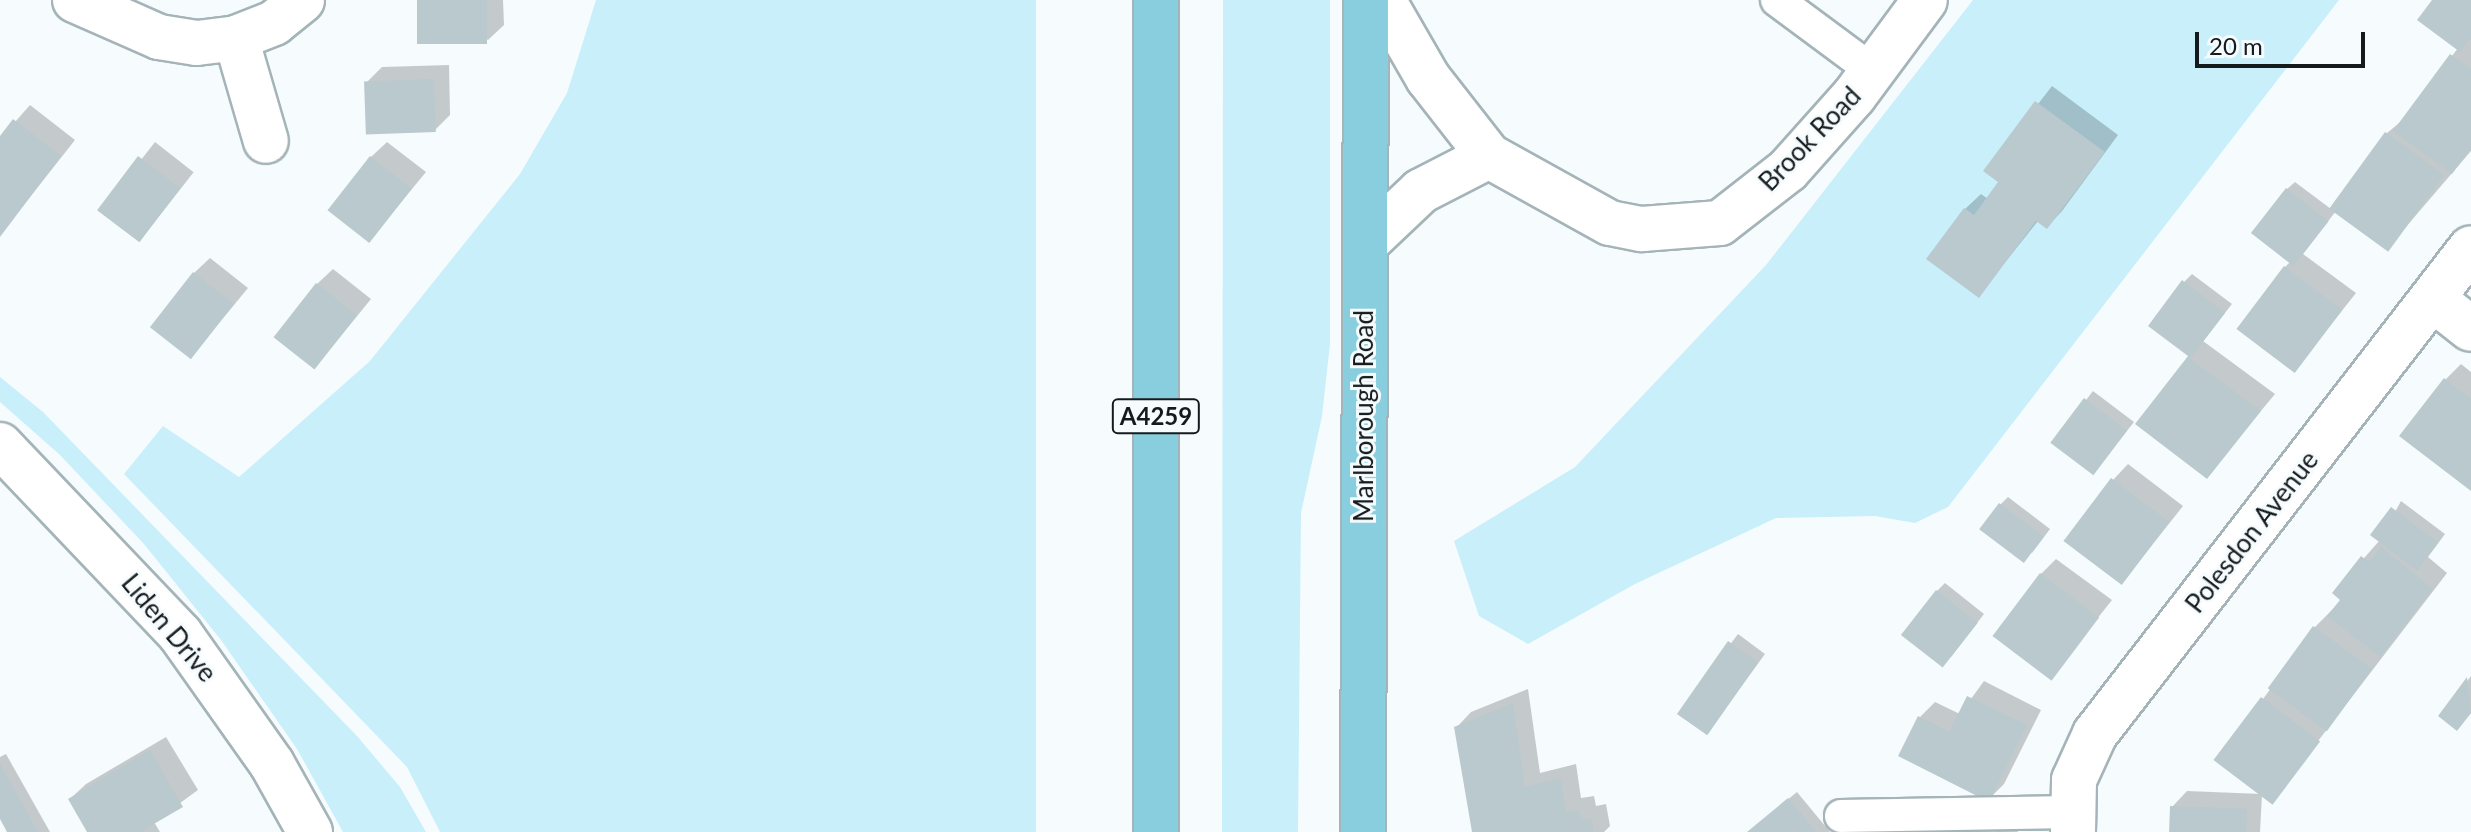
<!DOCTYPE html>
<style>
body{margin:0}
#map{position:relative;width:2471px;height:832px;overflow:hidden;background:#f6fcfe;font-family:Lato,sans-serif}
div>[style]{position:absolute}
.green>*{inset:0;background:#c8effa}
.shadow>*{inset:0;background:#0003;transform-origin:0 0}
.building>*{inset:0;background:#b9c9ce;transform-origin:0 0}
.roads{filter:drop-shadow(2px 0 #a4b4b8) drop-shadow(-2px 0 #a4b4b8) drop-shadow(0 2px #a4b4b8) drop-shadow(0 -2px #a4b4b8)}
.lane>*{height:32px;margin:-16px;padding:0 16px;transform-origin:16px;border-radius:16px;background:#fff}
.street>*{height:44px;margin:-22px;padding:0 22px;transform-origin:22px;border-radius:22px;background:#fff}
.primary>*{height:44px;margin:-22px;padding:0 22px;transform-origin:22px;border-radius:22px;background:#89cede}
span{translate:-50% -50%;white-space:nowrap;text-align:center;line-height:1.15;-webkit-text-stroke:6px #f6fcfe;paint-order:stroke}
.shield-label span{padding:2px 6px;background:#f6fcfe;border:2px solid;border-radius:6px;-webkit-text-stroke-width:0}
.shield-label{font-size:24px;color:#151b1d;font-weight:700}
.street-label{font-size:26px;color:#151b1d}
.scale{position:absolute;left:2195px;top:32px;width:170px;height:36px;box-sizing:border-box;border:4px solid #151b1d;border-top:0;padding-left:10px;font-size:24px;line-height:28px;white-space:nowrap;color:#151b1d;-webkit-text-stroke:6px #f6fcfe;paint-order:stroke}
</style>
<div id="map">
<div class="green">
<div style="clip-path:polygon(596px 0,1036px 0,1036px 832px,440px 832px,407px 767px,124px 474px,163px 426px,239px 477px,370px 361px,520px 174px,567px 93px)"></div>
<div style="clip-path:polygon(1223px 0,1330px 0,1330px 344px,1322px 416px,1301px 513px,1298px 832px,1222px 832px)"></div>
<div style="clip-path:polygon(1973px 0,2339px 0,1948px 507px,1915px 523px,1875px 516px,1776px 518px,1635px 584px,1528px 644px,1479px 616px,1454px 541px,1575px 467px,1766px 265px)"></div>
<div style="clip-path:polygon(0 377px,43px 412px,357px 736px,400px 787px,426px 832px,343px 832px,297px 749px,221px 640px,144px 544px,60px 455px,0 402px)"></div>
</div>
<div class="shadow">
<div style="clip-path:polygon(419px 0,503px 0,504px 25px,488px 40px)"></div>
<div style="clip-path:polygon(2435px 0,2471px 0,2471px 151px,2387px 249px,2336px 211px,2303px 254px,2356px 293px,2295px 370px,2285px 267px,2291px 261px,2287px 189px,2295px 182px,2331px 209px,2387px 133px,2404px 119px,2458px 48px)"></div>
<div style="clip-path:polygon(449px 65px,450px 115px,435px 130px,366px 83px,382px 67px)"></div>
<div style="clip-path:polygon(2052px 86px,2118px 135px,2062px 211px,2047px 227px,2038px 221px,1979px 295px,1965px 209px,1981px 194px,1988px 199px,2001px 181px,1986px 171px)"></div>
<div style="clip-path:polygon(30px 105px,75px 140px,0 235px,0 139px)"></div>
<div style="left:155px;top:142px;width:49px;height:88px;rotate:38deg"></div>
<div style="clip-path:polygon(387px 142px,426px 172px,369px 241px,371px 157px)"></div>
<div style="clip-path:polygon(210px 258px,248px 288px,191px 357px,194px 273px)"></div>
<div style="clip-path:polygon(333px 269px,371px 299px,315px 368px,317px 284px)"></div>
<div style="clip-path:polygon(2192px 274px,2232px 304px,2203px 341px,2275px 394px,2207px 476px,2137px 424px,2192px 356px,2184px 282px)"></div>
<div style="clip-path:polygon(2461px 364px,2471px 372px,2471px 489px,2446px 379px)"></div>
<div style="clip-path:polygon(2093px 391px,2134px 422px,2100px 465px,2053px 443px)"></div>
<div style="clip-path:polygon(2128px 464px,2183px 506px,2122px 583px,2113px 480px)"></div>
<div style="clip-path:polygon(2008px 497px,2050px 529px,2032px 553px,2000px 505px)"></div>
<div style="clip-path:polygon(2401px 501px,2445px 534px,2428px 557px,2447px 573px,2272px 801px,2263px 699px,2315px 627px,2343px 599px,2334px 592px,2380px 540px)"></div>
<div style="clip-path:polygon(2056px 559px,2112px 600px,2051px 677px,2041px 574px)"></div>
<div style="clip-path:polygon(1945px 583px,1984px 614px,1951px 657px,1937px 591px)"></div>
<div style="clip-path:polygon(1738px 634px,1765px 654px,1714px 724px,1679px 713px)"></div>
<div style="clip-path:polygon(2471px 676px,2471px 713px,2457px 729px,2441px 716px)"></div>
<div style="clip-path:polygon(1984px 681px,2041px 710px,2004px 784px,1989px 799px,1920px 717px,1935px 702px,1960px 714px)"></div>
<div style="clip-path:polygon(1528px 689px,1540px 773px,1576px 764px,1581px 798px,1594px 796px,1596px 806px,1606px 804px,1610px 826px,1604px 832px,1475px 832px,1456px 728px,1471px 712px)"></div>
<div style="clip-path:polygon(166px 737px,198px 790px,154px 822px,160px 832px,89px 832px,70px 799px,86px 784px)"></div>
<div style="clip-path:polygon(6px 754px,50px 832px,9px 832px,0 815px,0 757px)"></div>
<div style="clip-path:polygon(2187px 791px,2262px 794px,2260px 832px,2171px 832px,2172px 807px)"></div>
<div style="clip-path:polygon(1797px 792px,1830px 832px,1749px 832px,1754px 827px)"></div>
<div style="clip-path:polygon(2014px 823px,2018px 832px,1994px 832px)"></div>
</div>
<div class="building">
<div style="left:417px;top:0;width:70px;height:44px"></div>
<div style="clip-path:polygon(2432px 0,2471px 0,2471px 38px,2460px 52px,2417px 20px)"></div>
<div style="clip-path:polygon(2450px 54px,2471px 69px,2471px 148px,2452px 174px,2393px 131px)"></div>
<div style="left:434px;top:79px;width:53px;height:70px;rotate:88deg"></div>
<div style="clip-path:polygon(2035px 101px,2105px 152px,2047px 229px,2036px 221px,1979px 298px,1926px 259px,1964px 208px,1974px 215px,1998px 182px,1983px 171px)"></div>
<div style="clip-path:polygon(13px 119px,61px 156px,0 237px,0 136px)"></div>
<div style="left:2385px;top:132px;width:73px;height:95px;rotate:36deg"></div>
<div style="left:138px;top:156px;width:53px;height:68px;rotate:37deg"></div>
<div style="left:370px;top:156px;width:53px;height:69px;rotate:38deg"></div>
<div style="left:2286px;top:188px;width:54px;height:57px;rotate:38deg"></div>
<div style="left:2284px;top:266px;width:73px;height:79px;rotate:37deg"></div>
<div style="left:193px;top:272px;width:52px;height:70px;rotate:38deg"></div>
<div style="clip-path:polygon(2182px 280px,2225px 313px,2190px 359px,2261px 411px,2207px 479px,2135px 424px,2188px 356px,2148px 326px)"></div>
<div style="left:316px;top:283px;width:52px;height:69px;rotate:38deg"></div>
<div style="clip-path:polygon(2444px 378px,2471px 399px,2471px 491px,2399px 436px)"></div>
<div style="left:2084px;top:398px;width:54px;height:56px;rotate:37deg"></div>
<div style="left:2111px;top:478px;width:73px;height:79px;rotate:37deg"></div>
<div style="left:1999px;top:503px;width:56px;height:33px;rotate:37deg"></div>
<div style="left:2391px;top:507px;width:59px;height:35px;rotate:37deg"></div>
<div style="clip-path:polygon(2381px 547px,2433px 589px,2380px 657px,2327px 616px,2340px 600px,2332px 593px,2361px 556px,2369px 562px)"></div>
<div style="left:2040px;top:573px;width:74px;height:79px;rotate:37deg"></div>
<div style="left:1936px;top:590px;width:53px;height:57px;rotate:38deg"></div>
<div style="left:2313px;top:626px;width:73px;height:77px;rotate:36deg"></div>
<div style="left:1728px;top:641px;width:37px;height:89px;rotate:35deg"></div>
<div style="clip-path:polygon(2467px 677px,2471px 713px,2457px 731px,2438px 716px)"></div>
<div style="clip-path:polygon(1967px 696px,2027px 725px,1989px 802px,1898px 756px,1918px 716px,1949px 732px)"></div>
<div style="left:2261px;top:697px;width:74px;height:79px;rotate:37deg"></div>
<div style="clip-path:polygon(1513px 703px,1525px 787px,1561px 778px,1566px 812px,1579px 810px,1581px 820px,1591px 819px,1594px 832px,1472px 832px,1454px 727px)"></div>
<div style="clip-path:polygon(150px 750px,183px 807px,140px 832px,87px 832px,68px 799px)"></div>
<div style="clip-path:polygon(0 764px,38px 832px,7px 832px,0 819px)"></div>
<div style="clip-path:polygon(1788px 798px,1816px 832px,1747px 832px)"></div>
<div style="left:2170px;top:806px;width:77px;height:26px;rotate:2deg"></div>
</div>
<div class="roads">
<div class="lane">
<div style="left:1777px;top:0;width:119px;rotate:36.5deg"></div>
<div style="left:1841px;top:816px;width:228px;rotate:-1deg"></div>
</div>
<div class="street">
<div style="left:75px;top:0;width:92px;rotate:23.8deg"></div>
<div style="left:159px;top:37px;width:38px;rotate:9deg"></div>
<div style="left:197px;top:43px;width:39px;rotate:-7deg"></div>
<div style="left:236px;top:38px;width:41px;rotate:-21.5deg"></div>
<div style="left:274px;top:23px;width:36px;rotate:-39deg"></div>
<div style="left:1383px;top:0;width:90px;rotate:60deg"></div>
<div style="left:1428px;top:78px;width:99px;rotate:52deg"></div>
<div style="left:1489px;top:156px;width:138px;rotate:29deg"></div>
<div style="left:1610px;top:223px;width:33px;rotate:11deg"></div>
<div style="left:1642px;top:229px;width:78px;rotate:-4.4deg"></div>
<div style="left:1720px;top:223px;width:86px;rotate:-37.9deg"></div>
<div style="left:1788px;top:170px;width:99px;rotate:-48.3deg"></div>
<div style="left:1854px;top:96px;width:119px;rotate:-53.5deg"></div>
<div style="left:236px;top:38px;width:107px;rotate:73.8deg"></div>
<div style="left:1365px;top:244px;width:77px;rotate:-43.4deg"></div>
<div style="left:1421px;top:191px;width:76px;rotate:-27.2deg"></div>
<div style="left:2433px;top:299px;width:48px;rotate:38.3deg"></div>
<div style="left:0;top:445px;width:261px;rotate:46.4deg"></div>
<div style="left:180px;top:634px;width:159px;rotate:54.7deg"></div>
<div style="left:272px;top:764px;width:78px;rotate:60.8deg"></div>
<div style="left:2073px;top:832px;width:52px;rotate:-88.9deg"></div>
<div style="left:2074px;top:780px;width:51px;rotate:-65.5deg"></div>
<div style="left:2095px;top:734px;width:614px;rotate:-52.27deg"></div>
</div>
<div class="primary">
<div style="left:1156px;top:832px;width:832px;rotate:-90deg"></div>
<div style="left:1363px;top:832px;width:832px;rotate:-89.79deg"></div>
</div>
</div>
<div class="shield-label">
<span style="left:1156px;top:416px">A4259</span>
</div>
<div class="street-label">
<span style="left:1810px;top:139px;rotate:-46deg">Brook Road</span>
<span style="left:1364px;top:416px;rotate:-90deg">Marlborough Road</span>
<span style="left:2252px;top:532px;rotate:-52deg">Polesdon Avenue</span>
<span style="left:169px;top:628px;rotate:50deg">Liden Drive</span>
</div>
<div class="scale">20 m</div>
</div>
